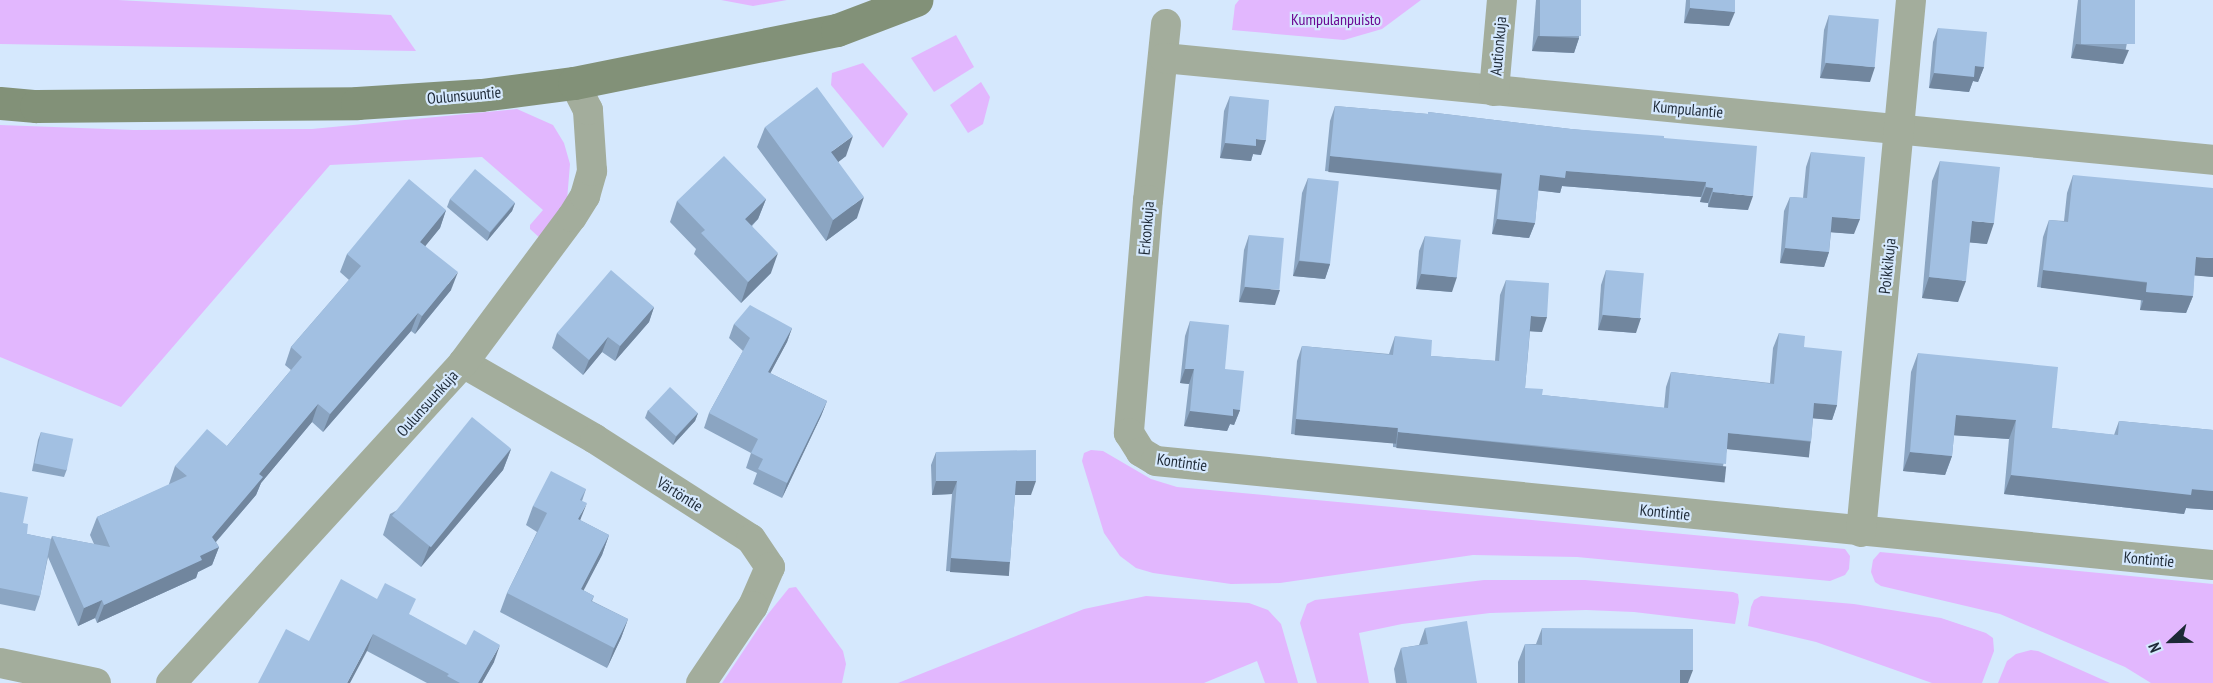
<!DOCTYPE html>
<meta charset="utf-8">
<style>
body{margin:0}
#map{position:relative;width:2213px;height:683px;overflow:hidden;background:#d5e8fd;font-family:"PT Sans Narrow",sans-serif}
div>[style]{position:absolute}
.green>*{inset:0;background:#e2b7fe}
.street>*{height:30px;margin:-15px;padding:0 15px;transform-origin:15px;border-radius:15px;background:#a3ad9c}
.secondary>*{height:33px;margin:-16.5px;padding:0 16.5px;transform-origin:16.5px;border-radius:16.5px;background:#829178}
.wall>*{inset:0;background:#8ba5c2}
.shaded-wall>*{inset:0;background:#71869e;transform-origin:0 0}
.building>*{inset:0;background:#a2c0e2;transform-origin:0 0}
span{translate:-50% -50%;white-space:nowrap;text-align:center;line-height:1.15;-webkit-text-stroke:4.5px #d5e8fd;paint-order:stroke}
.park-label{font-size:16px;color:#6b0793}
.street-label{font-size:16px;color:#1d2936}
.north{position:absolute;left:2141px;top:611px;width:60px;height:60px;-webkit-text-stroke:4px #d5e8fd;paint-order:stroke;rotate:248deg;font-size:16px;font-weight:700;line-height:24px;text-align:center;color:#1d2936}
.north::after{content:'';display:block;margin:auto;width:21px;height:27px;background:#1d2936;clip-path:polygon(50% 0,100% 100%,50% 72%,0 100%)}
</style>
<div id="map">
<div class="green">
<div style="clip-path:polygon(0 0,118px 0,391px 15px,416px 51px,0 44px)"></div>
<div style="clip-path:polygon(721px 0,787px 0,753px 6px)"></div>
<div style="clip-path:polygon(1239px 0,1421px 0,1382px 29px,1344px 40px,1232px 30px,1235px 5px)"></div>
<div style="clip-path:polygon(956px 35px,974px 67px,934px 92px,911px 58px)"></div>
<div style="clip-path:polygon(863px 63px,908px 114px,883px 148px,831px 85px,832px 73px)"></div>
<div style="clip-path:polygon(981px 82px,990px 97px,983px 124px,968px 133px,950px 105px)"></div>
<div style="clip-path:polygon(517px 109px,553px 125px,564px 143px,570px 164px,567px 200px,540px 238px,530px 229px,530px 225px,543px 210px,482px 157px,330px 165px,121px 407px,0 357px,0 125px,134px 130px,312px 129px)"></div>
<div style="clip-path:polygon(1091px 450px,1103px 451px,1151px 479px,1177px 487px,1845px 549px,1850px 556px,1849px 569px,1845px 575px,1830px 581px,1577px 557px,1473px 555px,1280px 583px,1231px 584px,1153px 573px,1136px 568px,1120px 556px,1104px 533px,1082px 461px,1084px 453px)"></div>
<div style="clip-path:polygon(1880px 552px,2213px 584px,2213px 683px,2151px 683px,2125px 667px,2000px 614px,1881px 586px,1875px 582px,1871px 572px,1873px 560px)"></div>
<div style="clip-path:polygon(1484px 580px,1585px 580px,1733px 592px,1738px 594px,1739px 602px,1735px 624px,1634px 612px,1586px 610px,1490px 613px,1402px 624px,1359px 633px,1369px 683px,1317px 683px,1300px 623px,1307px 604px,1315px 600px)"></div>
<div style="clip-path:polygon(796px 587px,843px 651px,846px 664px,842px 683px,722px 683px,768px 614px,789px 588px)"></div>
<div style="clip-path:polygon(1146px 596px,1249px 603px,1268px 610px,1281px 624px,1298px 683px,1265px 683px,1257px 661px,1204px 683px,898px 683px,1084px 609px)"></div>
<div style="clip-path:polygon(1761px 596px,1854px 604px,1941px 618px,1986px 633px,1993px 638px,1994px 651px,1982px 683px,1932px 683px,1816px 642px,1748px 626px,1751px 607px,1754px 600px)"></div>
<div style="clip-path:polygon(2031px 650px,2038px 651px,2110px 683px,1998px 683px,2007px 661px,2016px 654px)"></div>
</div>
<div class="street">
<div style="left:1166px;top:24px;width:177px;rotate:95.8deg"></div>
<div style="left:1148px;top:200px;width:234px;rotate:94.7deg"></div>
<div style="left:1129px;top:433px;width:22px;rotate:58deg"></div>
<div style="left:1141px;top:452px;width:17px;rotate:31deg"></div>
<div style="left:1156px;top:461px;width:1062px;rotate:5.62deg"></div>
<div style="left:1164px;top:58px;width:1054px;rotate:5.55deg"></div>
<div style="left:1494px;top:91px;width:91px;rotate:-85deg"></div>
<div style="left:463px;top:363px;width:152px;rotate:29.9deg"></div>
<div style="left:595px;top:439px;width:185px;rotate:32.7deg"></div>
<div style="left:751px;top:539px;width:34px;rotate:56deg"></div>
<div style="left:770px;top:567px;width:43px;rotate:113.6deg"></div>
<div style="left:753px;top:606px;width:93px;rotate:124deg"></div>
<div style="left:1861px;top:532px;width:534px;rotate:-84.63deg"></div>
<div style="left:0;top:663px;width:98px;rotate:11.8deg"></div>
<div style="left:171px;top:683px;width:433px;rotate:-47.6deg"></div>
<div style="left:463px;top:363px;width:182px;rotate:-53.3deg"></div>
<div style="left:572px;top:217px;width:25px;rotate:-58deg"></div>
<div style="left:585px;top:196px;width:26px;rotate:-74deg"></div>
<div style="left:592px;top:171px;width:61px;rotate:-93.8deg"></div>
<div style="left:588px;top:110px;width:30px;rotate:-117deg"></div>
</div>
<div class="secondary">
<div style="left:0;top:103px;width:36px;rotate:5deg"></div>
<div style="left:36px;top:106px;width:321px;rotate:-0.5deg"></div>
<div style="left:357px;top:103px;width:124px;rotate:-3.7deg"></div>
<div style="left:481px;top:95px;width:94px;rotate:-7.4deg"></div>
<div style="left:574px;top:83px;width:268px;rotate:-11.4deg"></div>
<div style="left:837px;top:30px;width:85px;rotate:-20.8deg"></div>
</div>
<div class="wall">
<div style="clip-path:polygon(1536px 0,1581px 0,1579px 38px,1574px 53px,1532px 51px)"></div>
<div style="clip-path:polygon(1686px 0,1735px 0,1729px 26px,1684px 23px)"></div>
<div style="clip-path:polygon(2078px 0,2135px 0,2123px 64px,2071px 58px)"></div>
<div style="clip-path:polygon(1829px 15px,1870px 82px,1820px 78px,1824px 30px)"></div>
<div style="clip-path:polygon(1938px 28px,1984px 67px,1978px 82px,1973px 81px,1969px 92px,1929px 88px,1933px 42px)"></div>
<div style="clip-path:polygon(1230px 96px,1261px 155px,1253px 154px,1251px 161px,1220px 158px,1224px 111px)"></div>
<div style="clip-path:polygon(1335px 106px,1428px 114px,1428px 112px,1571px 129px,1664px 138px,1748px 210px,1708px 207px,1708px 203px,1700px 202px,1701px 197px,1562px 186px,1560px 193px,1538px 190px,1535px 223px,1529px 238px,1492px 234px,1497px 188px,1325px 171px,1330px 121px)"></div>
<div style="clip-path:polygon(765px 127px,846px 156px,838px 162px,857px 218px,826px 241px,757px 147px)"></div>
<div style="clip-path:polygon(1811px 152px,1854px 234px,1831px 232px,1829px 252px,1824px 267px,1780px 263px,1784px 211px,1790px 197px,1803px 198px,1806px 167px)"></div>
<div style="clip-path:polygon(1940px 161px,1987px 244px,1969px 242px,1958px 302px,1922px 298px,1932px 181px)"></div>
<div style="clip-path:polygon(2073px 175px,2213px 277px,2194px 275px,2193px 296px,2186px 313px,2140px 310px,2141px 299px,2037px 287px,2043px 237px,2049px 220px,2064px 221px,2067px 193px)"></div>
<div style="clip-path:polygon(1308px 178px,1330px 264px,1325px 279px,1293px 276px,1302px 193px)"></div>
<div style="clip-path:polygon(450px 199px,515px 203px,512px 211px,487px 241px,447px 207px)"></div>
<div style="clip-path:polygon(766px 199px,758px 219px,752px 226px,771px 273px,741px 303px,694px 254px,696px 249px,670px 222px,677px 201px)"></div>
<div style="clip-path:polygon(446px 210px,440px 228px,425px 246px,451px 290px,415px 334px,411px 331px,323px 432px,312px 422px,261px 483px,256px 495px,216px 542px,219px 547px,212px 565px,198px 572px,196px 578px,97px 623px,95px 618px,78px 626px,48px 557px,40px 596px,35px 611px,0 604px,0 492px,23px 523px,27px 534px,51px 539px,52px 536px,94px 544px,90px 535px,97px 517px,169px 485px,169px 484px,175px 466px,227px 446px,291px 370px,285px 365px,291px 347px,349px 280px,340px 272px,347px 254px)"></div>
<div style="clip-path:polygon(1249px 235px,1275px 305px,1239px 302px,1244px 250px)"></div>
<div style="clip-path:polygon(1425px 236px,1452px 292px,1416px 289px,1419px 251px)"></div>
<div style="clip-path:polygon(1606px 270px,1636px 333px,1598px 330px,1601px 285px)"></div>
<div style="clip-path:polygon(1506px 280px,1542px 332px,1530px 331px,1525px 388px,1542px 395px,1664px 408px,1666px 387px,1671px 372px,1770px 383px,1773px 348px,1779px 333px,1804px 347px,1837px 405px,1832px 420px,1813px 418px,1811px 441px,1805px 456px,1727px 449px,1720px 479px,1393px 447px,1393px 443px,1291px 434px,1297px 361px,1302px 346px,1389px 354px,1395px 336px,1431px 356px,1495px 361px,1500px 295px)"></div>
<div style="clip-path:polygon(654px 307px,649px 322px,615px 361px,602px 352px,583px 375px,552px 348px,557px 333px)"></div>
<div style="clip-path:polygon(1190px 321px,1225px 369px,1240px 410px,1234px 425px,1230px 424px,1227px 431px,1184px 426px,1189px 384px,1180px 383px,1185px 336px)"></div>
<div style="clip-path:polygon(734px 324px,792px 328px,787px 342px,770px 373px,827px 401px,821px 416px,782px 498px,753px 484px,757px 473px,746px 468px,751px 453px,704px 428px,709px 413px,743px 351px,729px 338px)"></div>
<div style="clip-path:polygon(1918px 353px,2052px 428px,2114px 435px,2119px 421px,2213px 430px,2213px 510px,2186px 508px,2184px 514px,2004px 494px,2009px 439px,1954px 435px,1952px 456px,1945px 475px,1903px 471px,1911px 372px)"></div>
<div style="clip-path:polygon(648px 410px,698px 413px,695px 421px,673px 445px,645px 418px)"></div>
<div style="clip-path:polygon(41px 432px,67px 469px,64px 477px,32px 471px,38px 440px)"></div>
<div style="clip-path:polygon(511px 449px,503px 470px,421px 567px,383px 535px,390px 514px)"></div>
<div style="clip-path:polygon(936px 452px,1031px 495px,1015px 495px,1010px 562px,1005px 575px,946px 571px,952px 494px,932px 495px,931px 465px)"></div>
<div style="clip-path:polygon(586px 489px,582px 501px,580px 520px,609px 535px,602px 555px,583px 590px,594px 596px,592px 601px,628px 619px,621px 638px,607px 668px,500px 612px,507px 593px,537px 532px,526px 525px,533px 506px)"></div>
<div style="clip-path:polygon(410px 615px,494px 662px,482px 683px,427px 683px,367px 651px,309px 641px)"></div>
<div style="clip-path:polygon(1425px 628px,1477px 683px,1396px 683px,1394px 669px,1401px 648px,1419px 645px)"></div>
<div style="clip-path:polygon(1542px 628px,1688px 683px,1518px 683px,1518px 662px,1525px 644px,1536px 644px)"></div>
</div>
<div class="shaded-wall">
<div style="clip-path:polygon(1690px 8px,1735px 12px,1729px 26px,1684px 23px)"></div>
<div style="clip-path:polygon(1538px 36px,1579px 38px,1574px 53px,1532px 51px)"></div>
<div style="clip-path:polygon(2076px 44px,2129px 50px,2123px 64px,2071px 58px)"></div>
<div style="clip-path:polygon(1826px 63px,1875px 67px,1870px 82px,1820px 78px)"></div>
<div style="clip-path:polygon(1975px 66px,1984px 67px,1978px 82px,1973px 81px,1969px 92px,1929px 88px,1934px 73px)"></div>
<div style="clip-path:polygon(853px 136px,846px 156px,824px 173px,831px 152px)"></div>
<div style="clip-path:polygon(1256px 139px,1266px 140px,1261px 155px,1253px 154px,1251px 161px,1220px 158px,1225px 143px)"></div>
<div style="left:1330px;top:156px;width:173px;height:16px;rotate:6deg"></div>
<div style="clip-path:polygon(1566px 171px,1706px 182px,1701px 197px,1562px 186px,1560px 193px,1534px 190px,1540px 175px)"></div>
<div style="clip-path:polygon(1706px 187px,1713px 188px,1708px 203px,1700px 202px)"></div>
<div style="clip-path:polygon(1713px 192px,1753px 196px,1748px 210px,1708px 207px)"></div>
<div style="clip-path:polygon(864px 197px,857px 218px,826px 241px,833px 220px)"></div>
<div style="clip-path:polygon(766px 199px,758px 219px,737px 239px,745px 219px)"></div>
<div style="clip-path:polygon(515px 203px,512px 211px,487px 241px,490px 233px)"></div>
<div style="clip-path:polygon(446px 210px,440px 228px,414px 260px,420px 242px)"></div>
<div style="clip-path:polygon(1832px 217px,1860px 219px,1854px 234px,1827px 232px)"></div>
<div style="clip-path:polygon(1497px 219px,1535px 223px,1529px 238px,1492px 234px)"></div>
<div style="clip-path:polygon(1972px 221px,1994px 223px,1987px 244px,1964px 242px)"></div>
<div style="clip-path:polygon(1785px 248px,1829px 252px,1824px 267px,1780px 263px)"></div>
<div style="clip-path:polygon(778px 253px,771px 273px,741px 303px,748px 282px)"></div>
<div style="clip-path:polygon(2196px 257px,2213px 258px,2213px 277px,2189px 275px)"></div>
<div style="clip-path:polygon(1299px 261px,1330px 264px,1325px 279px,1293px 276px)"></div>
<div style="left:2043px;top:270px;width:105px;height:18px;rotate:7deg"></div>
<div style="clip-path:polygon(458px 272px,451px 290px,415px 334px,422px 316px)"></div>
<div style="clip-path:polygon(1421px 274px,1457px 277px,1452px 292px,1416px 289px)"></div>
<div style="clip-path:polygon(1929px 277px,1966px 281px,1958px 302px,1922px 298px)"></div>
<div style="clip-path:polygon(1245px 287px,1280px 290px,1275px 305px,1239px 302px)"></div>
<div style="clip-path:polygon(2146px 292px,2193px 296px,2186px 313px,2140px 310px)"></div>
<div style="clip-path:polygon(654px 307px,649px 322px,615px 361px,620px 346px)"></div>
<div style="clip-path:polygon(418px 313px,411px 331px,323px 432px,330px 414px)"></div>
<div style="clip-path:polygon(1603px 315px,1641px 318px,1636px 333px,1598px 330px)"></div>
<div style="clip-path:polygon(1531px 316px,1547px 317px,1542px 332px,1525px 331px)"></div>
<div style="clip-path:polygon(792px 328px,787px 342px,763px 387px,768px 372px)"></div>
<div style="clip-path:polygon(608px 337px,602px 352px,583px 375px,589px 360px)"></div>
<div style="clip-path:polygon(1185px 369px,1194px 369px,1189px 384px,1180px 383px)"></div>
<div style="clip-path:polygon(827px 401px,821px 416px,782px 498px,787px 483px)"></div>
<div style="clip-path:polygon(1814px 403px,1837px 405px,1832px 420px,1809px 418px)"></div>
<div style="clip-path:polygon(318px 404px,312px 422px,261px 483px,256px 495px,207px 552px,219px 547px,212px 565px,198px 572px,196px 578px,97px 623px,104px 605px,200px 556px,212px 537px,259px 474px)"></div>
<div style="clip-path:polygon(1233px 409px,1240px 410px,1234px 425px,1230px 424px,1227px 431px,1184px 426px,1190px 411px)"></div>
<div style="clip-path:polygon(698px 413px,695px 421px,673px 445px,676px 437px)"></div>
<div style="clip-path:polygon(1956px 415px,2016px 420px,2009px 439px,1949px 435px)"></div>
<div style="left:1296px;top:419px;width:102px;height:16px;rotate:5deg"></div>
<div style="left:1398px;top:432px;width:330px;height:16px;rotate:6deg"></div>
<div style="left:1728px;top:433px;width:83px;height:16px;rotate:6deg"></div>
<div style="clip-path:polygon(511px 449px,503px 470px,421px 567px,429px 547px)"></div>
<div style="clip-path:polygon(1910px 452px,1952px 456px,1945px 475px,1903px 471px)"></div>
<div style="clip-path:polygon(2011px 475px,2213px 491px,2213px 510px,2186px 508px,2184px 514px,2004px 494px)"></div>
<div style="clip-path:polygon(936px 481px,957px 481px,952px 494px,932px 495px)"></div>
<div style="clip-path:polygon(1016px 481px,1036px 481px,1031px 495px,1011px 495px)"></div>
<div style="clip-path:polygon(587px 503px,579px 523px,578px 519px)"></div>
<div style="clip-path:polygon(609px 535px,602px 555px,574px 609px,581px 589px)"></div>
<div style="left:951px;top:558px;width:59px;height:14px;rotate:4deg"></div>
<div style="clip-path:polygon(102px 600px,95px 618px,78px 626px,84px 608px)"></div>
<div style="clip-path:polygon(628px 619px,621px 638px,607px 668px,614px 648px)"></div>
<div style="clip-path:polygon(373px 634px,367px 651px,350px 683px,347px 683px)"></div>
<div style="clip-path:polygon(500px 645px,494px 662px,482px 683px,478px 683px)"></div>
<div style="clip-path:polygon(1680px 670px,1693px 670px,1688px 683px,1675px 683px)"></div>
</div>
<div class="building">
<div style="left:1540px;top:0;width:41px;height:36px"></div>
<div style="clip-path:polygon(1690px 0,1735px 0,1735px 12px,1690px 8px)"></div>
<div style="left:2081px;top:0;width:54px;height:44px"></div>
<div style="left:1829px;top:15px;width:50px;height:48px;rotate:5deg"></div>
<div style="clip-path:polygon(1938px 28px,1987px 32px,1984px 67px,1975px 66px,1974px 77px,1934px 73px)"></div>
<div style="clip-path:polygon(817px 87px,853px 136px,831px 152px,864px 197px,833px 220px,765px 127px)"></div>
<div style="clip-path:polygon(1230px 96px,1269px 100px,1266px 140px,1256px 139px,1256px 146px,1225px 143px)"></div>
<div style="clip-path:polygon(1335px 106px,1428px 114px,1428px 112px,1571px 129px,1664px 136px,1664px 138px,1757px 146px,1753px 196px,1713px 192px,1713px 188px,1706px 187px,1706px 182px,1566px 171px,1565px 178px,1540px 175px,1535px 223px,1497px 219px,1502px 173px,1330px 156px)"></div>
<div style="clip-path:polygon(1811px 152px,1865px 157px,1860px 219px,1832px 217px,1829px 252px,1785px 248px,1790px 197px,1807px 198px)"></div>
<div style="clip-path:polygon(724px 156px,766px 199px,745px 219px,778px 253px,748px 282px,701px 233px,705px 230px,677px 201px)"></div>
<div style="clip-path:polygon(1940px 161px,2000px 167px,1994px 223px,1972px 221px,1966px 281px,1929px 277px)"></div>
<div style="left:475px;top:169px;width:52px;height:39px;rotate:40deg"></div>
<div style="clip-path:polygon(2073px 175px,2213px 188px,2213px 258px,2196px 257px,2193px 296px,2146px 292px,2147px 282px,2043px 270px,2049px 220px,2068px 222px)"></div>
<div style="left:1308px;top:178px;width:31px;height:83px;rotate:6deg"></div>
<div style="clip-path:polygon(409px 179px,446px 210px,420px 242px,458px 272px,422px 316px,418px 313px,330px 414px,318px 404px,259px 474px,263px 477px,212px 537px,219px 547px,200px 556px,202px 560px,104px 605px,102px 600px,84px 608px,52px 536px,110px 547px,97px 517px,187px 476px,175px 466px,207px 429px,227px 446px,302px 357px,291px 347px,361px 266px,347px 254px)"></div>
<div style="left:1249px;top:235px;width:35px;height:52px;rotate:5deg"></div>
<div style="left:1425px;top:236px;width:36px;height:38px;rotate:6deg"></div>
<div style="clip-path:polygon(611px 270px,654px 307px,620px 346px,608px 337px,589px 360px,557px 333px)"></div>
<div style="left:1606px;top:270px;width:38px;height:45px;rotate:5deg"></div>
<div style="clip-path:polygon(1506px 280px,1549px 283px,1547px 317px,1531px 316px,1525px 388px,1543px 389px,1542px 395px,1668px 408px,1671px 372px,1774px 384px,1779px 333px,1805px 336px,1804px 347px,1842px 351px,1837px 405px,1814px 403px,1811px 441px,1728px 433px,1726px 464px,1398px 432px,1398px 428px,1296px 419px,1302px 346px,1393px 355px,1395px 336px,1432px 340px,1431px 356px,1499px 361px)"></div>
<div style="clip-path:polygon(750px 305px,792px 328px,768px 372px,827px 401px,787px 483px,758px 469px,763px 459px,751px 453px,758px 439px,709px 413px,750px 338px,734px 324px)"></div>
<div style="clip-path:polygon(1190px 321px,1229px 325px,1225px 369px,1244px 371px,1240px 410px,1233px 409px,1233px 416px,1190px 411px,1194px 369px,1185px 369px)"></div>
<div style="clip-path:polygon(1918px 353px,2058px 367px,2052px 428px,2118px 435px,2119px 421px,2213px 430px,2213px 491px,2192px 489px,2191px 495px,2011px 475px,2016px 420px,1956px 415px,1952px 456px,1910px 452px)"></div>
<div style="left:670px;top:387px;width:38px;height:32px;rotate:43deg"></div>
<div style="left:472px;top:417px;width:50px;height:127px;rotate:39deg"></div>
<div style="left:41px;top:432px;width:33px;height:32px;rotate:12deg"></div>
<div style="clip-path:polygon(1036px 450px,1036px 481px,1016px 481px,1010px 562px,951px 558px,957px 481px,936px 481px,936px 452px)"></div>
<div style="clip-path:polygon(551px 471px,586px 489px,580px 500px,587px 503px,578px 519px,609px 535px,581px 589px,594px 596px,591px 601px,628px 619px,614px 648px,507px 593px,547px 513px,533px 506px)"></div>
<div style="clip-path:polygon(0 492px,28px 497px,23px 523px,28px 524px,27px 534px,51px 539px,40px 596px,0 588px)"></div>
<div style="clip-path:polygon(341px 579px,377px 599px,385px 583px,416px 599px,409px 614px,466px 645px,474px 630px,500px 645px,478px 683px,460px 683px,447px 676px,449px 674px,373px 634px,347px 683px,258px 683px,286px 629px,309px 641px)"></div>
<div style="clip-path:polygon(1467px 621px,1477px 683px,1407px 683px,1401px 648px,1428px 644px,1425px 628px)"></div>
<div style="clip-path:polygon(1542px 628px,1693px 629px,1693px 670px,1680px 670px,1680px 683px,1525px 683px,1525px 644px,1542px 645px)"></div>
</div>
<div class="park-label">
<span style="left:1336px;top:19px">Kumpulanpuisto</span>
</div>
<div class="street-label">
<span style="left:1498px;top:46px;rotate:-85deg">Autionkuja</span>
<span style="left:464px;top:95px;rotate:-5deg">Oulunsuuntie</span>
<span style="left:1688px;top:109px;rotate:5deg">Kumpulantie</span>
<span style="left:1146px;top:228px;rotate:-85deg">Erkonkuja</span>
<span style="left:1887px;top:266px;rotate:-84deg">Poikkikuja</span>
<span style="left:427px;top:403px;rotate:-48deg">Oulunsuunkuja</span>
<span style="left:1182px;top:462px;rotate:8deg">Kontintie</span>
<span style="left:680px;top:494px;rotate:32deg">Värtöntie</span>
<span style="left:1665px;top:512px;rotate:6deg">Kontintie</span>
<span style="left:2149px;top:559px;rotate:5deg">Kontintie</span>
</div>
<div class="north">N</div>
</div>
